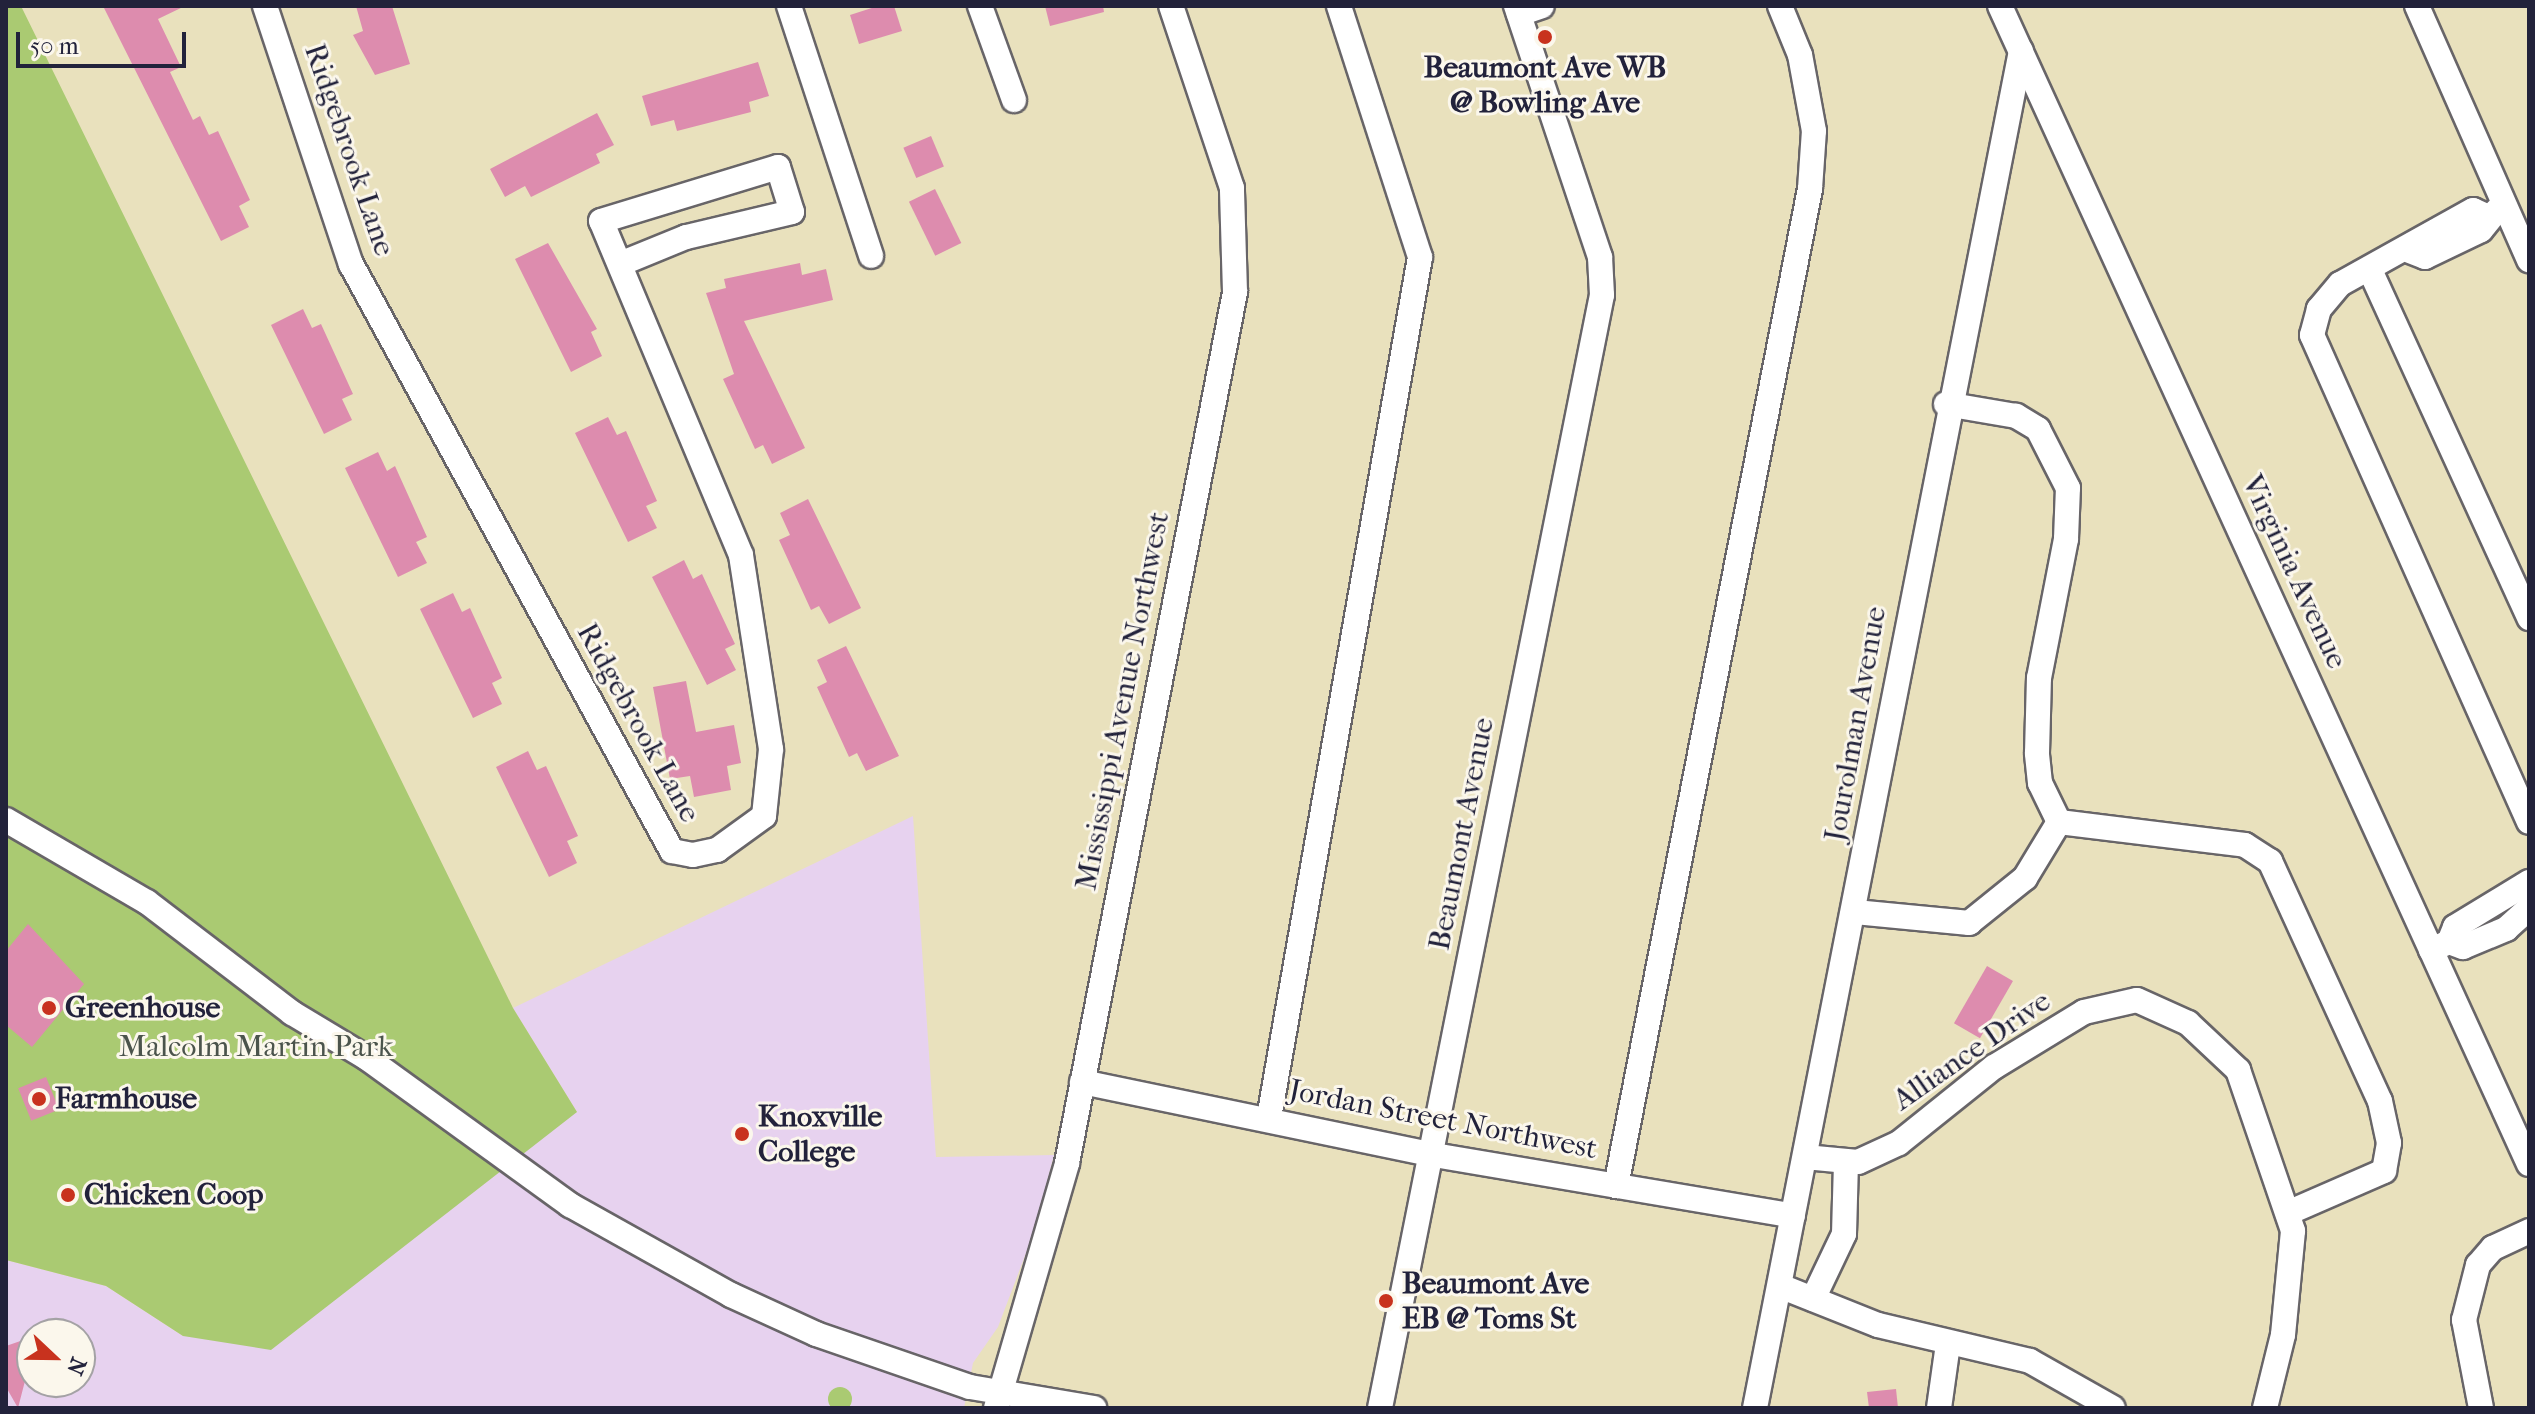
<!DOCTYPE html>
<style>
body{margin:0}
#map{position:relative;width:2535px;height:1414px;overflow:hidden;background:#e9e1bd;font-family:"IM FELL French Canon",serif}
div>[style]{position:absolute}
.built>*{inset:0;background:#e7d2ef}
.green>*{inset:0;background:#aaca72}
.round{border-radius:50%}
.building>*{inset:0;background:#dd8cae;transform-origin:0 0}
.roads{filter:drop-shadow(2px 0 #686568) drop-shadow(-2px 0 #686568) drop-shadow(0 2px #686568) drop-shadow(0 -2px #686568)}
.minor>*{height:24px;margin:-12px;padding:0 12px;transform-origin:12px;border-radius:12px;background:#fff}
.dots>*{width:22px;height:22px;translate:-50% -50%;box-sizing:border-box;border:4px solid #fbf7ec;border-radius:50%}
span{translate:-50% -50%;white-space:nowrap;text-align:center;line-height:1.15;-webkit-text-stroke:6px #fbf7ec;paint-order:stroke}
.poi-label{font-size:30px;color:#22223b;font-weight:700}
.left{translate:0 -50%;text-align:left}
.street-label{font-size:30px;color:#22223b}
.park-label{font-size:30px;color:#4b544c}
.frame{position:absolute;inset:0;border:8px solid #22223b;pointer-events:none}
.north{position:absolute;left:16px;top:1318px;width:80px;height:80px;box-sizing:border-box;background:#fbf7ec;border:2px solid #a4a2a5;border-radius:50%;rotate:112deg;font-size:22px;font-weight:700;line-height:32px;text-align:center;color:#22223b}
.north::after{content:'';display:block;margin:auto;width:28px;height:36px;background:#c8321e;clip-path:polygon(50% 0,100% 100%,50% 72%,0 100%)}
.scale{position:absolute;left:16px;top:32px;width:170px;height:36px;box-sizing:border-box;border:4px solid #22223b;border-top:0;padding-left:10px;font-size:24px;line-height:28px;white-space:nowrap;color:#22223b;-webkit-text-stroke:6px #fbf7ec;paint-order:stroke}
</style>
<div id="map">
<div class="built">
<div style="clip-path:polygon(evenodd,913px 816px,936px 1157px,1054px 1155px,1034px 1232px,998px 1327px,973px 1363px,964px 1408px,6px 1408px,6px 1260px,106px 1286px,183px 1336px,577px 1112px,513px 1008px,913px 816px,32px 1334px,80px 1334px,80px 1382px,32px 1382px,32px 1334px)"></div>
</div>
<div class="green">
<div style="clip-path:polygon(6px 6px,21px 6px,513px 1008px,577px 1112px,271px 1350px,183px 1336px,106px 1286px,6px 1260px)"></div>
<div class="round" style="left:828px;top:1387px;width:24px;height:24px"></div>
</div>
<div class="building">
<div style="clip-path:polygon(103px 6px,185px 6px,158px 19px,181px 67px,170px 72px,193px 120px,200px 116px,209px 135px,218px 131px,250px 200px,239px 206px,249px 227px,221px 241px)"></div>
<div style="clip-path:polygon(356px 6px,392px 6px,410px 64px,375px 75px,353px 35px,363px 31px)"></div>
<div style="clip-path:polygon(878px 6px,894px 6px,902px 31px,859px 44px,850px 15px)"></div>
<div style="clip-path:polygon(1045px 6px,1103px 6px,1104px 12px,1050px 26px)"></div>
<div style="clip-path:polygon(758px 62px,769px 96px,749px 102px,751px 112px,677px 131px,674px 120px,651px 126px,642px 96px)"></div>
<div style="clip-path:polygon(597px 113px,614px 145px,596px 154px,600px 163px,531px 197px,525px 186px,505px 197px,490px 169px)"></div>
<div style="left:931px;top:136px;width:33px;height:30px;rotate:67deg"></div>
<div style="left:935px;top:189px;width:60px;height:29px;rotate:64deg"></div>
<div style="clip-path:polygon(548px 243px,597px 329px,591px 332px,602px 356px,571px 372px,515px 259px)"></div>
<div style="clip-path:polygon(800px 263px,802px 275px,826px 269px,833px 300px,744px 321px,805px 448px,772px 464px,763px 445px,755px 449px,723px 379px,734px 374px,706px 293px,726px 288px,724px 279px)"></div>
<div style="clip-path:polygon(303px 309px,312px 328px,321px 324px,353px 394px,342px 399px,352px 420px,324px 434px,271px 325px)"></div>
<div style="clip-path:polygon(608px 417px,617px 435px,626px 431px,657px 501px,646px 506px,657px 528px,628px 542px,575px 433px)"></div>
<div style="clip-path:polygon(378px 452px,387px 471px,395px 466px,427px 537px,416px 542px,427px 563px,398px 577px,345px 468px)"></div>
<div style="clip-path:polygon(808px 499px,861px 608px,829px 624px,819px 606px,811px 610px,779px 540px,790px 535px,780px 513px)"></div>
<div style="clip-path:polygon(684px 560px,693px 579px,702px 574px,735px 644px,725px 649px,736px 670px,707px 685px,652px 577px)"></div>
<div style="clip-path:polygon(453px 593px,462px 612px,470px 608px,502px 678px,492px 683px,502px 704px,473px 718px,420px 609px)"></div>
<div style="clip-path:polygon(846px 646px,899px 756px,866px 771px,857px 753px,849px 757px,817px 687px,827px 682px,817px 660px)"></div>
<div style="clip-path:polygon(686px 681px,696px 732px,734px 725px,741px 763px,727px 766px,731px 790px,694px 797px,690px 776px,670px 779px,653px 687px)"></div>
<div style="clip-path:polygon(528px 751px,537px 770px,546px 766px,578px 836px,567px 841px,577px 863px,549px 877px,496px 767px)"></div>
<div style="clip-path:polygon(28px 924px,84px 984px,32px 1047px,6px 1025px,6px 951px)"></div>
<div style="left:1987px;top:966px;width:30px;height:66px;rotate:30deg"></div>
<div style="left:46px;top:1077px;width:35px;height:30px;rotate:68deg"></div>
<div style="clip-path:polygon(32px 1337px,32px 1378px,25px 1381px,18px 1408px,6px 1387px,6px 1346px)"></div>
<div style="clip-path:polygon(1896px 1389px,1898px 1408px,1869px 1408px,1867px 1392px)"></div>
</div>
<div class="roads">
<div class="minor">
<div style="left:265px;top:6px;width:272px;rotate:71.6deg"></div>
<div style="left:351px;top:264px;width:669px;rotate:61.33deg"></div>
<div style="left:672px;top:851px;width:21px;rotate:11deg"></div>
<div style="left:693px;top:855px;width:25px;rotate:-12deg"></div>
<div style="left:717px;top:850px;width:58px;rotate:-35.9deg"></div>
<div style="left:764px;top:816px;width:67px;rotate:-84deg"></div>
<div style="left:771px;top:749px;width:196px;rotate:-98.8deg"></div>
<div style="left:741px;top:555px;width:362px;rotate:-112.7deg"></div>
<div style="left:601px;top:221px;width:185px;rotate:-17deg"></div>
<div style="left:778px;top:167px;width:47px;rotate:72.7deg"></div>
<div style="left:792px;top:212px;width:109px;rotate:166.7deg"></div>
<div style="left:686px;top:237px;width:71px;rotate:157.8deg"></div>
<div style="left:789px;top:6px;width:263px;rotate:71.8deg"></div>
<div style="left:980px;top:6px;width:100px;rotate:70.1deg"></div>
<div style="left:2000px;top:6px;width:1273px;rotate:65.45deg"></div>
<div style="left:2417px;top:6px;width:278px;rotate:66.2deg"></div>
<div style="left:1519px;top:14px;width:24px;rotate:-19deg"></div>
<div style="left:2486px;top:216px;width:14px;rotate:-155deg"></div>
<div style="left:2473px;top:210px;width:152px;rotate:150.9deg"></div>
<div style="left:2340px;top:284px;width:33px;rotate:130deg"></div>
<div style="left:2319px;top:309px;width:27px;rotate:105deg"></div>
<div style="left:2312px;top:335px;width:533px;rotate:65.98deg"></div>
<div style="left:2410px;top:251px;width:16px;rotate:22deg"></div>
<div style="left:2425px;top:257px;width:62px;rotate:-25.7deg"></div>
<div style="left:2481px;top:230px;width:26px;rotate:-51deg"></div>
<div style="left:2370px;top:270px;width:383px;rotate:65.4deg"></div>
<div style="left:6px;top:820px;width:163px;rotate:30.2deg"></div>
<div style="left:147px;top:902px;width:183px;rotate:37.4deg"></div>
<div style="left:292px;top:1013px;width:87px;rotate:31deg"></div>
<div style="left:367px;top:1058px;width:251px;rotate:35.9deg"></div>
<div style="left:570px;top:1205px;width:184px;rotate:29.2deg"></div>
<div style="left:731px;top:1295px;width:94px;rotate:24.6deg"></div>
<div style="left:816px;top:1334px;width:163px;rotate:19deg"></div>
<div style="left:970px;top:1387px;width:126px;rotate:9.6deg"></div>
<div style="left:2059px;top:822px;width:187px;rotate:7deg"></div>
<div style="left:2245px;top:845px;width:30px;rotate:33deg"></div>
<div style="left:2270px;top:861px;width:264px;rotate:65.4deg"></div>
<div style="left:2380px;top:1101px;width:43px;rotate:77.9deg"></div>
<div style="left:2389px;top:1143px;width:28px;rotate:100deg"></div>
<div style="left:2384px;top:1171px;width:105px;rotate:156.4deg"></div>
<div style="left:1855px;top:912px;width:115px;rotate:5.5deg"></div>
<div style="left:1969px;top:923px;width:72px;rotate:-38.8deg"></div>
<div style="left:2025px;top:878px;width:66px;rotate:-58.7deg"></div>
<div style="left:2059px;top:822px;width:43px;rotate:-116deg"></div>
<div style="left:2040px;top:783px;width:30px;rotate:-96deg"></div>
<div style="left:2037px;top:753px;width:75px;rotate:-88.5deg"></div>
<div style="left:2039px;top:678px;width:142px;rotate:-79deg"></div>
<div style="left:2066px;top:539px;width:51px;rotate:-87.8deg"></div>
<div style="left:2068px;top:488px;width:66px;rotate:-117deg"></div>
<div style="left:2038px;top:429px;width:26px;rotate:-149deg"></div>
<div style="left:2016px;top:416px;width:71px;rotate:-170.3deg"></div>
<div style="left:2449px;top:942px;width:15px;rotate:20deg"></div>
<div style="left:2463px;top:947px;width:47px;rotate:-22.7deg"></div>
<div style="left:2506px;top:929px;width:31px;rotate:-42deg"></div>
<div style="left:2431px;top:950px;width:20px;rotate:-24deg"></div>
<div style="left:2449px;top:942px;width:16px;rotate:-68deg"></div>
<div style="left:2455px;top:927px;width:87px;rotate:-31.3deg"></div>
<div style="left:1082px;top:1082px;width:359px;rotate:11.7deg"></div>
<div style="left:1434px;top:1155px;width:364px;rotate:9.6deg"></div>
<div style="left:1269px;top:1118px;width:874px;rotate:-80.05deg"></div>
<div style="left:1420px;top:257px;width:264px;rotate:-107.9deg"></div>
<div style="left:1805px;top:1157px;width:53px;rotate:5.4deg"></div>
<div style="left:1858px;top:1162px;width:45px;rotate:-24.9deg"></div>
<div style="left:1899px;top:1143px;width:122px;rotate:-38.7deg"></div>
<div style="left:1994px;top:1067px;width:105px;rotate:-31.4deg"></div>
<div style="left:2084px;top:1012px;width:54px;rotate:-12.8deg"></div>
<div style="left:2137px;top:1000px;width:56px;rotate:24.3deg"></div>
<div style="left:2188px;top:1023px;width:69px;rotate:43.2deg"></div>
<div style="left:2238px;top:1070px;width:170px;rotate:71.1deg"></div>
<div style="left:2293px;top:1231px;width:104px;rotate:95.5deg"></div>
<div style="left:2283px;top:1335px;width:75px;rotate:103.9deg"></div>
<div style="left:1616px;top:1186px;width:1016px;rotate:-78.99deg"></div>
<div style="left:1810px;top:189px;width:58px;rotate:-86.1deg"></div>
<div style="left:1814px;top:131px;width:77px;rotate:-100.4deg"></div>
<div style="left:1800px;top:55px;width:53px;rotate:-112.2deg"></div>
<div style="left:1780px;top:1286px;width:105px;rotate:21.7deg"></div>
<div style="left:1878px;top:1325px;width:156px;rotate:13.3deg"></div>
<div style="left:2030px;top:1361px;width:95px;rotate:29.5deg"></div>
<div style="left:1813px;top:1299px;width:72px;rotate:-64.5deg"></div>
<div style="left:1844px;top:1234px;width:71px;rotate:-88.4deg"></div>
<div style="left:996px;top:1408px;width:255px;rotate:-73.8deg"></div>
<div style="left:1067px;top:1163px;width:887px;rotate:-79.08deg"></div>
<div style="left:1235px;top:292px;width:104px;rotate:-91.7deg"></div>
<div style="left:1232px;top:188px;width:192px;rotate:-108.5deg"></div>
<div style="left:1380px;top:1408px;width:1135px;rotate:-78.72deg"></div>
<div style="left:1602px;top:295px;width:38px;rotate:-93deg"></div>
<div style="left:1600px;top:257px;width:265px;rotate:-108.5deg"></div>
<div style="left:1755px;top:1408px;width:1383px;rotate:-78.91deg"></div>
<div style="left:1939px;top:1408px;width:65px;rotate:-82deg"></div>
<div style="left:2481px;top:1408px;width:90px;rotate:-100.9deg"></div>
<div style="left:2464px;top:1320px;width:57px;rotate:-75.7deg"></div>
<div style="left:2478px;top:1265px;width:23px;rotate:-49deg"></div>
<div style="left:2493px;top:1248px;width:40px;rotate:-25deg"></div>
</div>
</div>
<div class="dots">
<div style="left:1545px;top:37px;background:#c8321e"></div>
<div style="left:49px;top:1008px;background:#c8321e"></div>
<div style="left:39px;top:1099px;background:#c8321e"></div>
<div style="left:742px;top:1134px;background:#c8321e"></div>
<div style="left:68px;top:1195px;background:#c8321e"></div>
<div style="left:1386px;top:1301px;background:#c8321e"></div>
</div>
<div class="poi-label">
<span style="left:1545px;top:85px">Beaumont Ave WB<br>@ Bowling Ave</span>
<span class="left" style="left:65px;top:1008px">Greenhouse</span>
<span class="left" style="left:55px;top:1099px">Farmhouse</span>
<span class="left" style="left:758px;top:1134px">Knoxville<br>College</span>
<span class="left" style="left:84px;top:1195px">Chicken Coop</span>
<span class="left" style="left:1402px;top:1301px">Beaumont Ave<br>EB @ Toms St</span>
</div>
<div class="street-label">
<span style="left:349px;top:150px;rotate:71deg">Ridgebrook Lane</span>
<span style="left:2294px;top:572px;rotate:65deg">Virginia Avenue</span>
<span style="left:1123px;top:701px;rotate:-79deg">Mississippi Avenue Northwest</span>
<span style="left:638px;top:723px;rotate:61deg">Ridgebrook Lane</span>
<span style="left:1856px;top:724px;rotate:-80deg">Jourolman Avenue</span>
<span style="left:1462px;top:834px;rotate:-79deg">Beaumont Avenue</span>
<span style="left:1972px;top:1051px;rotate:-35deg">Alliance Drive</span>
<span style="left:1443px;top:1120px;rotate:11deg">Jordan Street Northwest</span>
</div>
<div class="park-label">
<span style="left:256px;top:1047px">Malcolm Martin Park</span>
</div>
<div class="frame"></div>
<div class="north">N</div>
<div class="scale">50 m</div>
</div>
